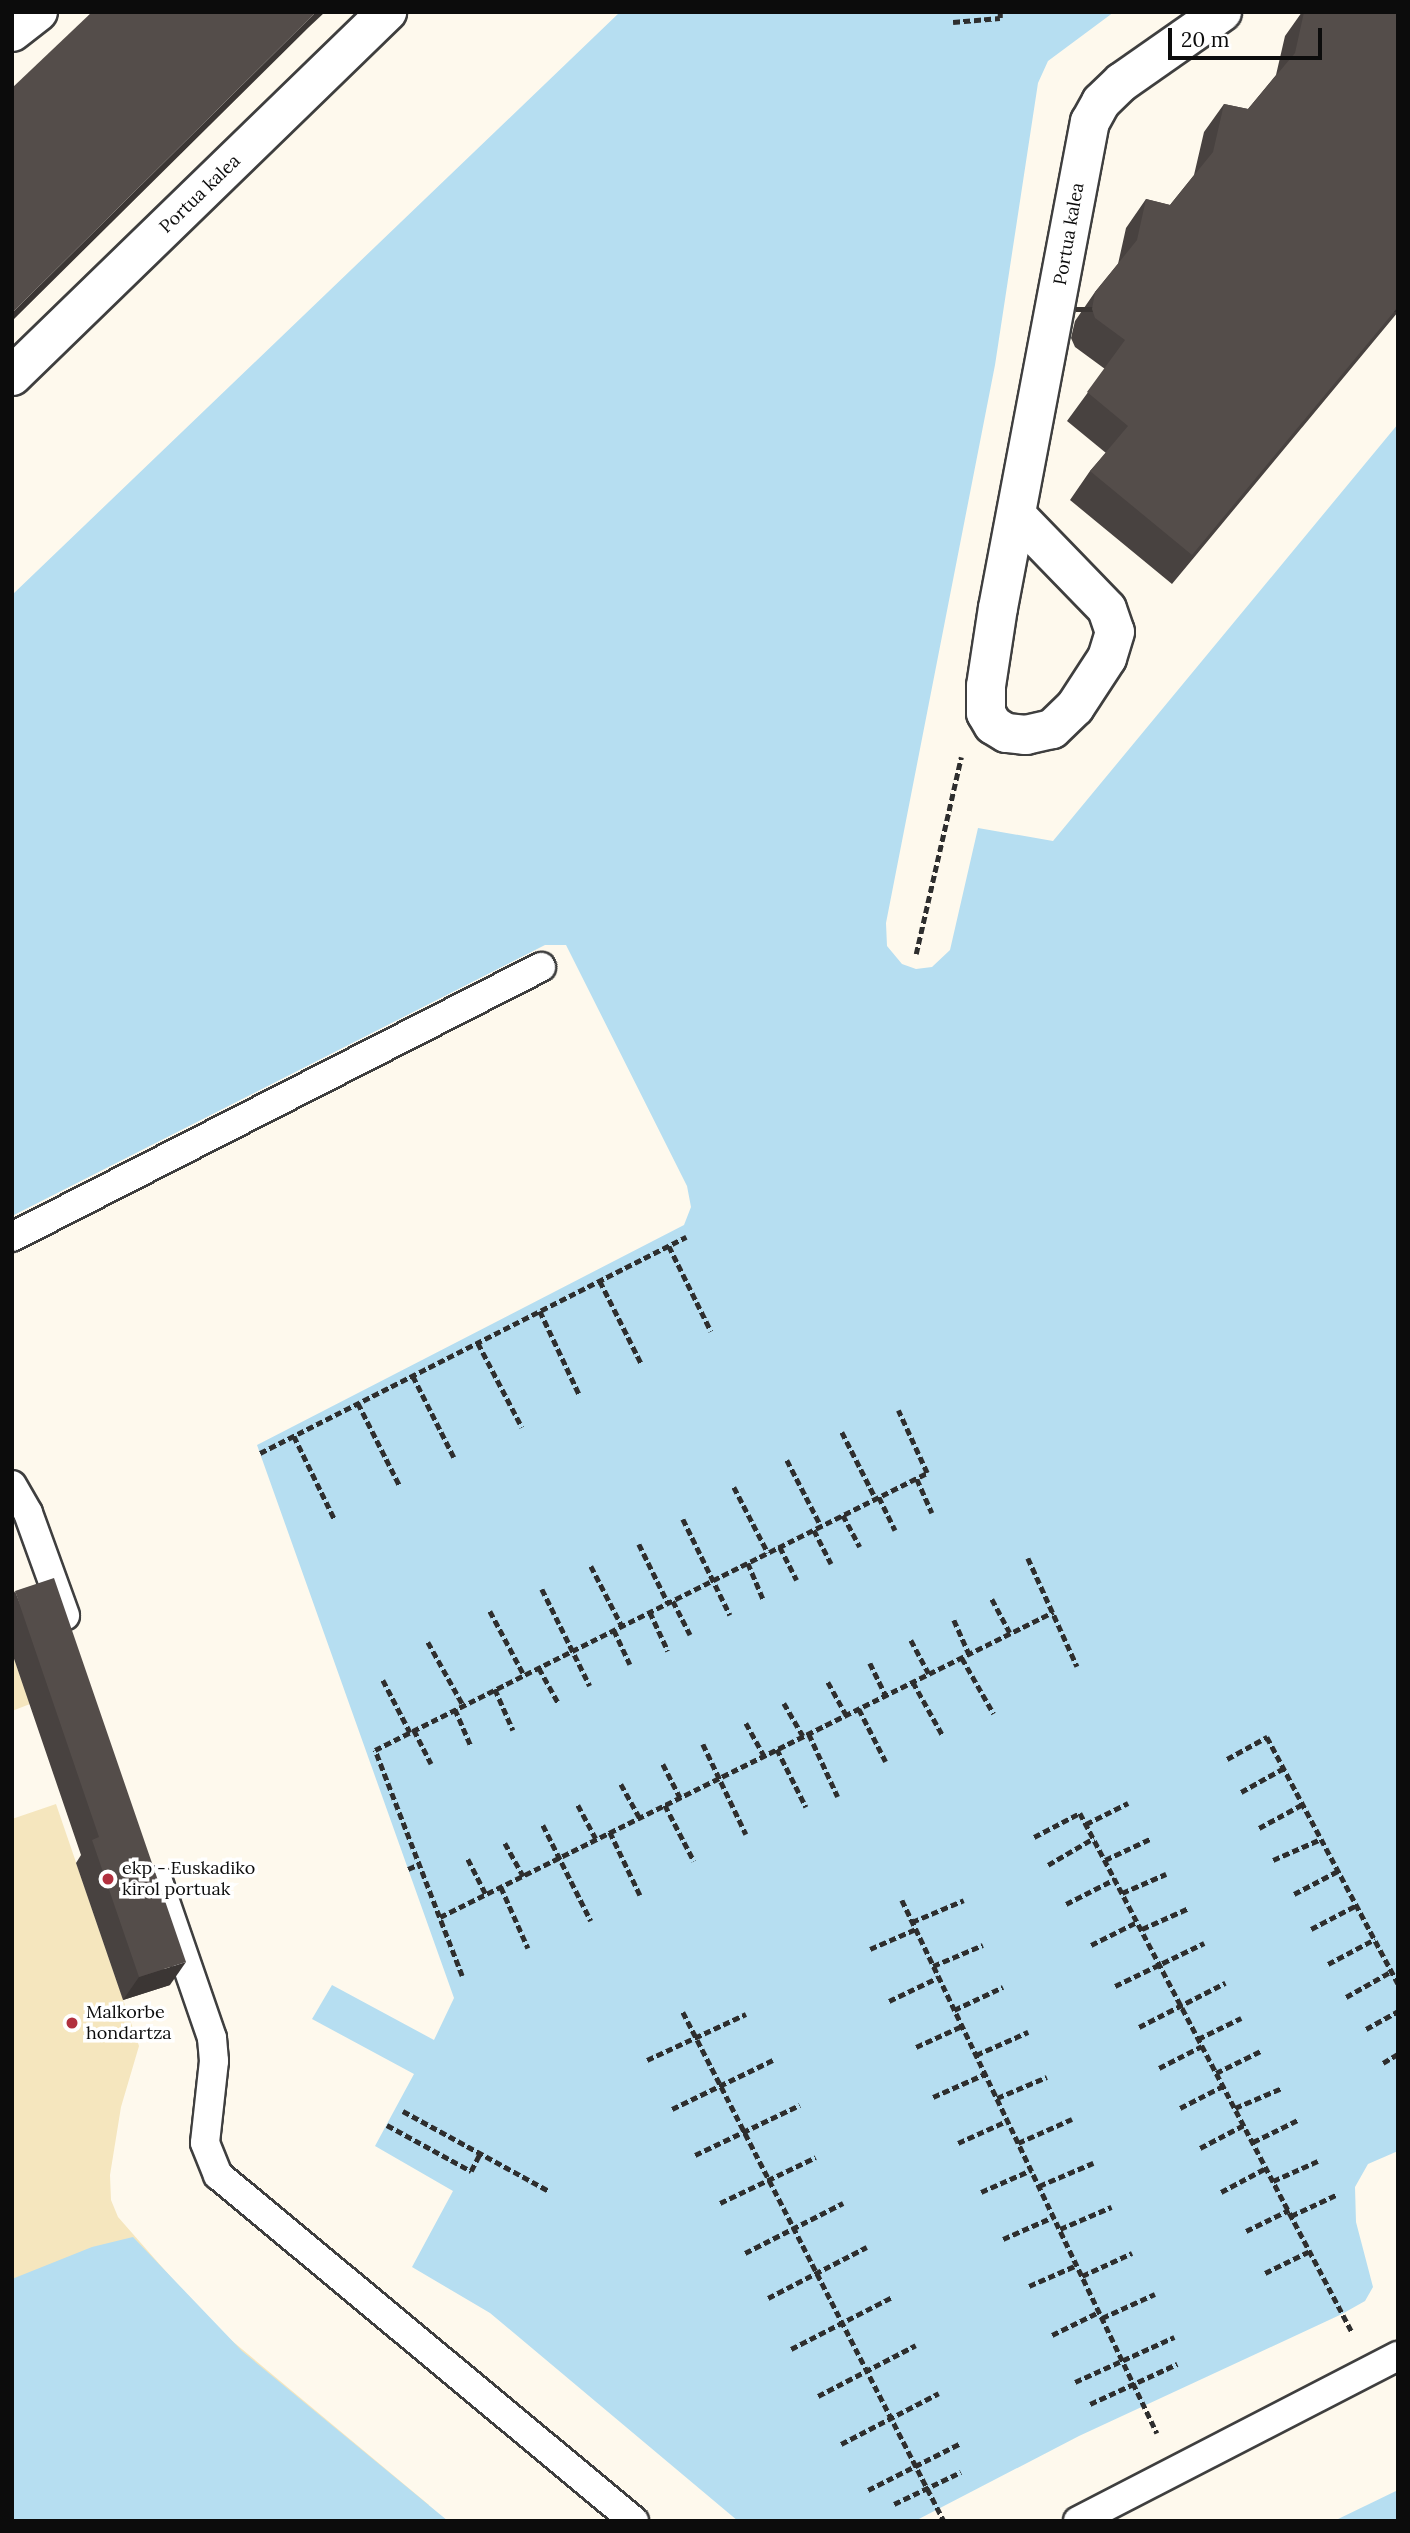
<!DOCTYPE html>
<style>
body{margin:0}
#map{position:relative;width:1410px;height:2533px;overflow:hidden;background:#fef9ed;font-family:Lora,serif}
div>[style]{position:absolute}
.sand>*{inset:0;background:#f5e6be}
.water>*{inset:0;background:#b6def1}
.path>*{height:4.5px;margin-top:-2.25px;transform-origin:0;background:repeating-linear-gradient(90deg,#2e2e2e 0 7px,transparent 0 10.5px)}
.roads{filter:drop-shadow(2px 0 #3f3f3f) drop-shadow(-2px 0 #3f3f3f) drop-shadow(0 2px #3f3f3f) drop-shadow(0 -2px #3f3f3f)}
.lane>*{height:28px;margin:-14px;padding:0 14px;transform-origin:14px;border-radius:14px;background:#fff}
.street>*{height:38px;margin:-19px;padding:0 19px;transform-origin:19px;border-radius:19px;background:#fff}
.wall>*{inset:0;background:#484240}
.shaded-wall>*{inset:0;background:#3b3634;transform-origin:0 0}
.building>*{inset:0;background:#544d4a}
.dots>*{width:19px;height:19px;translate:-50% -50%;box-sizing:border-box;border:4px solid #fff;border-radius:50%}
span{translate:-50% -50%;white-space:nowrap;text-align:center;line-height:1.15;-webkit-text-stroke:7px #fff;paint-order:stroke}
.street-label{font-size:18px;color:#0c0c0c}
.poi-label{font-size:18px;color:#0c0c0c}
.left{translate:0 -50%;text-align:left}
.frame{position:absolute;inset:0;border:14px solid #0c0c0c;pointer-events:none}
.scale{position:absolute;left:1168px;top:28px;width:154px;height:32px;box-sizing:border-box;border:4px solid #0c0c0c;border-top:0;padding-left:9px;font-size:21px;line-height:24px;white-space:nowrap;color:#0c0c0c;-webkit-text-stroke:5px #fff;paint-order:stroke}
</style>
<div id="map">
<div class="sand">
<div style="clip-path:polygon(12px 1653px,30px 1704px,12px 1711px)"></div>
<div style="clip-path:polygon(56px 1804px,139px 2046px,121px 2107px,110px 2175px,111px 2200px,118px 2217px,213px 2325px,429px 2505px,12px 2521px,12px 1819px)"></div>
</div>
<div class="water">
<div style="clip-path:polygon(620px 12px,1114px 12px,1048px 61px,1038px 83px,995px 365px,886px 923px,887px 946px,902px 964px,916px 969px,932px 967px,950px 950px,978px 828px,1053px 841px,1398px 424px,1398px 2151px,1368px 2164px,1355px 2187px,1356px 2222px,1373px 2287px,1365px 2301px,1342px 2314px,1079px 2436px,915px 2521px,738px 2521px,490px 2313px,412px 2267px,453px 2191px,375px 2146px,414px 2074px,312px 2019px,332px 1985px,434px 2040px,454px 1998px,257px 1445px,684px 1225px,691px 1207px,687px 1186px,566px 945px,545px 945px,12px 1216px,12px 595px)"></div>
<div style="clip-path:polygon(133px 2237px,242px 2351px,448px 2521px,12px 2521px,12px 2279px,92px 2247px)"></div>
<div style="clip-path:polygon(1398px 2490px,1398px 2521px,1334px 2521px)"></div>
</div>
<div class="path">
<div style="left:953px;top:22px;width:47px;rotate:-4.9deg"></div>
<div style="left:1000px;top:18px;width:6px;rotate:-90deg"></div>
<div style="left:916px;top:954px;width:202px;rotate:-77.1deg"></div>
<div style="left:669px;top:1246px;width:95px;rotate:63.7deg"></div>
<div style="left:600px;top:1281px;width:92px;rotate:63.4deg"></div>
<div style="left:540px;top:1311px;width:94px;rotate:64.8deg"></div>
<div style="left:478px;top:1343px;width:95px;rotate:62.4deg"></div>
<div style="left:413px;top:1376px;width:91px;rotate:63.2deg"></div>
<div style="left:358px;top:1403px;width:93px;rotate:63.2deg"></div>
<div style="left:842px;top:1432px;width:75px;rotate:63.1deg"></div>
<div style="left:294px;top:1436px;width:93px;rotate:64deg"></div>
<div style="left:260px;top:1453px;width:478px;rotate:-26.9deg"></div>
<div style="left:787px;top:1460px;width:74px;rotate:62.7deg"></div>
<div style="left:917px;top:1479px;width:37px;rotate:66deg"></div>
<div style="left:734px;top:1487px;width:74px;rotate:62.7deg"></div>
<div style="left:879px;top:1497px;width:37px;rotate:64deg"></div>
<div style="left:843px;top:1515px;width:36px;rotate:62deg"></div>
<div style="left:683px;top:1519px;width:107px;rotate:63.9deg"></div>
<div style="left:814px;top:1530px;width:38px;rotate:63deg"></div>
<div style="left:639px;top:1544px;width:66px;rotate:63.8deg"></div>
<div style="left:780px;top:1547px;width:37px;rotate:63deg"></div>
<div style="left:1028px;top:1558px;width:119px;rotate:65.6deg"></div>
<div style="left:748px;top:1563px;width:41px;rotate:67.2deg"></div>
<div style="left:591px;top:1566px;width:68px;rotate:62.7deg"></div>
<div style="left:542px;top:1589px;width:108px;rotate:63.7deg"></div>
<div style="left:992px;top:1599px;width:38px;rotate:62deg"></div>
<div style="left:673px;top:1601px;width:38px;rotate:63deg"></div>
<div style="left:490px;top:1611px;width:72px;rotate:62deg"></div>
<div style="left:650px;top:1612px;width:43px;rotate:65.2deg"></div>
<div style="left:954px;top:1620px;width:37px;rotate:66deg"></div>
<div style="left:614px;top:1630px;width:38px;rotate:65deg"></div>
<div style="left:911px;top:1640px;width:38px;rotate:62deg"></div>
<div style="left:428px;top:1642px;width:72px;rotate:60.9deg"></div>
<div style="left:962px;top:1658px;width:64px;rotate:60.3deg"></div>
<div style="left:870px;top:1663px;width:37px;rotate:64deg"></div>
<div style="left:539px;top:1668px;width:39px;rotate:61deg"></div>
<div style="left:383px;top:1680px;width:59px;rotate:62.6deg"></div>
<div style="left:828px;top:1682px;width:38px;rotate:61deg"></div>
<div style="left:913px;top:1682px;width:62px;rotate:60.9deg"></div>
<div style="left:495px;top:1689px;width:45px;rotate:66.3deg"></div>
<div style="left:784px;top:1703px;width:38px;rotate:60deg"></div>
<div style="left:455px;top:1709px;width:40px;rotate:66.6deg"></div>
<div style="left:859px;top:1709px;width:59px;rotate:63deg"></div>
<div style="left:746px;top:1723px;width:38px;rotate:61deg"></div>
<div style="left:414px;top:1730px;width:38px;rotate:63deg"></div>
<div style="left:809px;top:1734px;width:69px;rotate:65.3deg"></div>
<div style="left:703px;top:1744px;width:100px;rotate:64.5deg"></div>
<div style="left:777px;top:1749px;width:65px;rotate:63.4deg"></div>
<div style="left:1227px;top:1759px;width:46px;rotate:-28.8deg"></div>
<div style="left:1267px;top:1737px;width:279px;rotate:62deg"></div>
<div style="left:663px;top:1764px;width:38px;rotate:63deg"></div>
<div style="left:621px;top:1784px;width:39px;rotate:61deg"></div>
<div style="left:1241px;top:1792px;width:49px;rotate:-29.2deg"></div>
<div style="left:578px;top:1805px;width:38px;rotate:62deg"></div>
<div style="left:665px;top:1805px;width:63px;rotate:62.6deg"></div>
<div style="left:1086px;top:1824px;width:47px;rotate:-26.6deg"></div>
<div style="left:543px;top:1825px;width:107px;rotate:63.4deg"></div>
<div style="left:1259px;top:1828px;width:50px;rotate:-28.6deg"></div>
<div style="left:610px;top:1832px;width:70px;rotate:64.5deg"></div>
<div style="left:1034px;top:1837px;width:52px;rotate:-27.6deg"></div>
<div style="left:1080px;top:1813px;width:586px;rotate:62.34deg"></div>
<div style="left:505px;top:1843px;width:38px;rotate:61deg"></div>
<div style="left:468px;top:1859px;width:39px;rotate:63deg"></div>
<div style="left:1105px;top:1860px;width:50px;rotate:-25deg"></div>
<div style="left:1273px;top:1860px;width:52px;rotate:-23.6deg"></div>
<div style="left:1048px;top:1865px;width:53px;rotate:-30.4deg"></div>
<div style="left:408px;top:1869px;width:13px;rotate:-23deg"></div>
<div style="left:501px;top:1887px;width:67px;rotate:66.1deg"></div>
<div style="left:1122px;top:1893px;width:48px;rotate:-23.4deg"></div>
<div style="left:1294px;top:1894px;width:50px;rotate:-27.6deg"></div>
<div style="left:902px;top:1900px;width:591px;rotate:64.43deg"></div>
<div style="left:1066px;top:1904px;width:55px;rotate:-27deg"></div>
<div style="left:440px;top:1917px;width:685px;rotate:-26.45deg"></div>
<div style="left:912px;top:1922px;width:56px;rotate:-22.9deg"></div>
<div style="left:1142px;top:1929px;width:51px;rotate:-24.1deg"></div>
<div style="left:1311px;top:1929px;width:52px;rotate:-27.6deg"></div>
<div style="left:1091px;top:1945px;width:51px;rotate:-26.6deg"></div>
<div style="left:870px;top:1949px;width:50px;rotate:-23.5deg"></div>
<div style="left:1328px;top:1964px;width:53px;rotate:-28deg"></div>
<div style="left:933px;top:1966px;width:54px;rotate:-22.8deg"></div>
<div style="left:462px;top:1976px;width:242px;rotate:-111.1deg"></div>
<div style="left:375px;top:1750px;width:618px;rotate:-26.65deg"></div>
<div style="left:927px;top:1473px;width:69px;rotate:-114.7deg"></div>
<div style="left:1115px;top:1986px;width:99px;rotate:-25.8deg"></div>
<div style="left:1346px;top:1997px;width:53px;rotate:-29.5deg"></div>
<div style="left:889px;top:2001px;width:55px;rotate:-25.6deg"></div>
<div style="left:954px;top:2010px;width:54px;rotate:-25.1deg"></div>
<div style="left:683px;top:2012px;width:572px;rotate:62.85deg"></div>
<div style="left:1139px;top:2027px;width:97px;rotate:-27.1deg"></div>
<div style="left:1366px;top:2029px;width:37px;rotate:-29deg"></div>
<div style="left:1198px;top:2039px;width:48px;rotate:-26deg"></div>
<div style="left:916px;top:2047px;width:51px;rotate:-24.5deg"></div>
<div style="left:976px;top:2055px;width:57px;rotate:-23.9deg"></div>
<div style="left:647px;top:2060px;width:109px;rotate:-24.9deg"></div>
<div style="left:1383px;top:2063px;width:17px;rotate:-31deg"></div>
<div style="left:1159px;top:2068px;width:48px;rotate:-27.1deg"></div>
<div style="left:1216px;top:2073px;width:52px;rotate:-26.1deg"></div>
<div style="left:933px;top:2097px;width:57px;rotate:-23.9deg"></div>
<div style="left:997px;top:2098px;width:54px;rotate:-22.8deg"></div>
<div style="left:1180px;top:2108px;width:48px;rotate:-27.1deg"></div>
<div style="left:1235px;top:2108px;width:51px;rotate:-23.1deg"></div>
<div style="left:672px;top:2109px;width:112px;rotate:-25.9deg"></div>
<div style="left:403px;top:2111px;width:166px;rotate:28.7deg"></div>
<div style="left:387px;top:2125px;width:96px;rotate:28.7deg"></div>
<div style="left:471px;top:2171px;width:20px;rotate:-63deg"></div>
<div style="left:1253px;top:2142px;width:52px;rotate:-26.1deg"></div>
<div style="left:958px;top:2143px;width:54px;rotate:-24.2deg"></div>
<div style="left:1018px;top:2143px;width:59px;rotate:-24deg"></div>
<div style="left:1200px;top:2148px;width:50px;rotate:-27.6deg"></div>
<div style="left:695px;top:2155px;width:116px;rotate:-25.5deg"></div>
<div style="left:1273px;top:2181px;width:49px;rotate:-24deg"></div>
<div style="left:1039px;top:2186px;width:59px;rotate:-23.1deg"></div>
<div style="left:981px;top:2192px;width:55px;rotate:-23.7deg"></div>
<div style="left:1221px;top:2192px;width:51px;rotate:-28.1deg"></div>
<div style="left:720px;top:2203px;width:106px;rotate:-25.6deg"></div>
<div style="left:1291px;top:2216px;width:50px;rotate:-25deg"></div>
<div style="left:1060px;top:2229px;width:56px;rotate:-23.3deg"></div>
<div style="left:1246px;top:2231px;width:48px;rotate:-26deg"></div>
<div style="left:1003px;top:2239px;width:55px;rotate:-23.7deg"></div>
<div style="left:745px;top:2253px;width:110px;rotate:-27deg"></div>
<div style="left:1265px;top:2273px;width:50px;rotate:-26.1deg"></div>
<div style="left:1082px;top:2276px;width:55px;rotate:-24.7deg"></div>
<div style="left:1029px;top:2286px;width:52px;rotate:-23.6deg"></div>
<div style="left:768px;top:2298px;width:111px;rotate:-27.3deg"></div>
<div style="left:1102px;top:2318px;width:58px;rotate:-24.4deg"></div>
<div style="left:1052px;top:2335px;width:52px;rotate:-26.1deg"></div>
<div style="left:791px;top:2349px;width:114px;rotate:-27.2deg"></div>
<div style="left:1075px;top:2382px;width:109px;rotate:-24.4deg"></div>
<div style="left:818px;top:2396px;width:110px;rotate:-27.5deg"></div>
<div style="left:1090px;top:2404px;width:96px;rotate:-24.7deg"></div>
<div style="left:841px;top:2444px;width:110px;rotate:-27.5deg"></div>
<div style="left:868px;top:2490px;width:104px;rotate:-26.8deg"></div>
<div style="left:894px;top:2504px;width:74px;rotate:-25.5deg"></div>
</div>
<div class="roads">
<div class="lane">
<div style="left:12px;top:1237px;width:594px;rotate:-27.04deg"></div>
<div style="left:12px;top:1485px;width:32px;rotate:60deg"></div>
<div style="left:28px;top:1513px;width:109px;rotate:70.1deg"></div>
<div style="left:158px;top:1881px;width:166px;rotate:71deg"></div>
<div style="left:212px;top:2038px;width:23px;rotate:85deg"></div>
<div style="left:214px;top:2061px;width:82px;rotate:96.3deg"></div>
<div style="left:205px;top:2143px;width:35px;rotate:68deg"></div>
<div style="left:218px;top:2175px;width:541px;rotate:39.75deg"></div>
<div style="left:1078px;top:2521px;width:360px;rotate:-27.3deg"></div>
</div>
<div class="street">
<div style="left:12px;top:32px;width:33px;rotate:-38deg"></div>
<div style="left:12px;top:376px;width:523px;rotate:-44.15deg"></div>
<div style="left:1017px;top:516px;width:129px;rotate:45.9deg"></div>
<div style="left:1107px;top:609px;width:24px;rotate:71deg"></div>
<div style="left:1115px;top:632px;width:27px;rotate:107deg"></div>
<div style="left:1107px;top:658px;width:59px;rotate:123.1deg"></div>
<div style="left:1075px;top:707px;width:32px;rotate:136deg"></div>
<div style="left:1052px;top:729px;width:27px;rotate:167deg"></div>
<div style="left:1026px;top:735px;width:20px;rotate:-174deg"></div>
<div style="left:1006px;top:733px;width:15px;rotate:-148deg"></div>
<div style="left:993px;top:725px;width:14px;rotate:-120deg"></div>
<div style="left:986px;top:713px;width:27px;rotate:-90deg"></div>
<div style="left:986px;top:686px;width:79px;rotate:-81.3deg"></div>
<div style="left:998px;top:608px;width:495px;rotate:-79.3deg"></div>
<div style="left:1090px;top:122px;width:23px;rotate:-61deg"></div>
<div style="left:1101px;top:102px;width:29px;rotate:-44deg"></div>
<div style="left:1122px;top:82px;width:122px;rotate:-35deg"></div>
</div>
</div>
<div class="wall">
<div style="clip-path:polygon(1302px 12px,1398px 12px,1398px 312px,1172px 584px,1070px 500px,1090px 471px,1106px 453px,1067px 421px,1105px 369px,1075px 347px,1071px 338px,1075px 321px,1095px 292px,1118px 264px,1126px 228px,1146px 199px,1170px 205px,1194px 175px,1204px 132px,1224px 104px,1248px 109px,1276px 75px,1285px 36px)"></div>
<div style="clip-path:polygon(15px 1591px,170px 1985px,123px 2000px,76px 1863px,81px 1855px,12px 1653px,12px 1596px)"></div>
</div>
<div class="shaded-wall">
<div style="clip-path:polygon(316px 12px,325px 12px,308px 28px,12px 321px,12px 313px)"></div>
<div style="left:1398px;top:307px;width:5px;height:322px;rotate:90deg"></div>
<div style="clip-path:polygon(186px 1962px,170px 1985px,123px 2000px,139px 1977px)"></div>
</div>
<div class="building">
<div style="clip-path:polygon(92px 12px,316px 12px,12px 313px,12px 88px)"></div>
<div style="clip-path:polygon(1304px 12px,1326px 12px,1331px 13px,1331px 12px,1398px 12px,1398px 307px,1192px 555px,1090px 471px,1128px 426px,1087px 392px,1125px 340px,1095px 318px,1092px 309px,1095px 292px,1137px 240px,1146px 199px,1170px 205px,1213px 152px,1224px 104px,1248px 109px,1295px 53px)"></div>
<div style="clip-path:polygon(54px 1578px,186px 1962px,139px 1977px,92px 1840px,99px 1837px,15px 1591px)"></div>
</div>
<div class="dots">
<div style="left:108px;top:1879px;background:#b1303e"></div>
<div style="left:72px;top:2023px;background:#b1303e"></div>
</div>
<div class="street-label">
<span style="left:200px;top:194px;rotate:-44deg">Portua kalea</span>
<span style="left:1069px;top:234px;rotate:-80deg">Portua kalea</span>
</div>
<div class="poi-label">
<span class="left" style="left:122px;top:1879px">ekp - Euskadiko<br>kirol portuak</span>
<span class="left" style="left:86px;top:2023px">Malkorbe<br>hondartza</span>
</div>
<div class="frame"></div>
<div class="scale">20 m</div>
</div>
